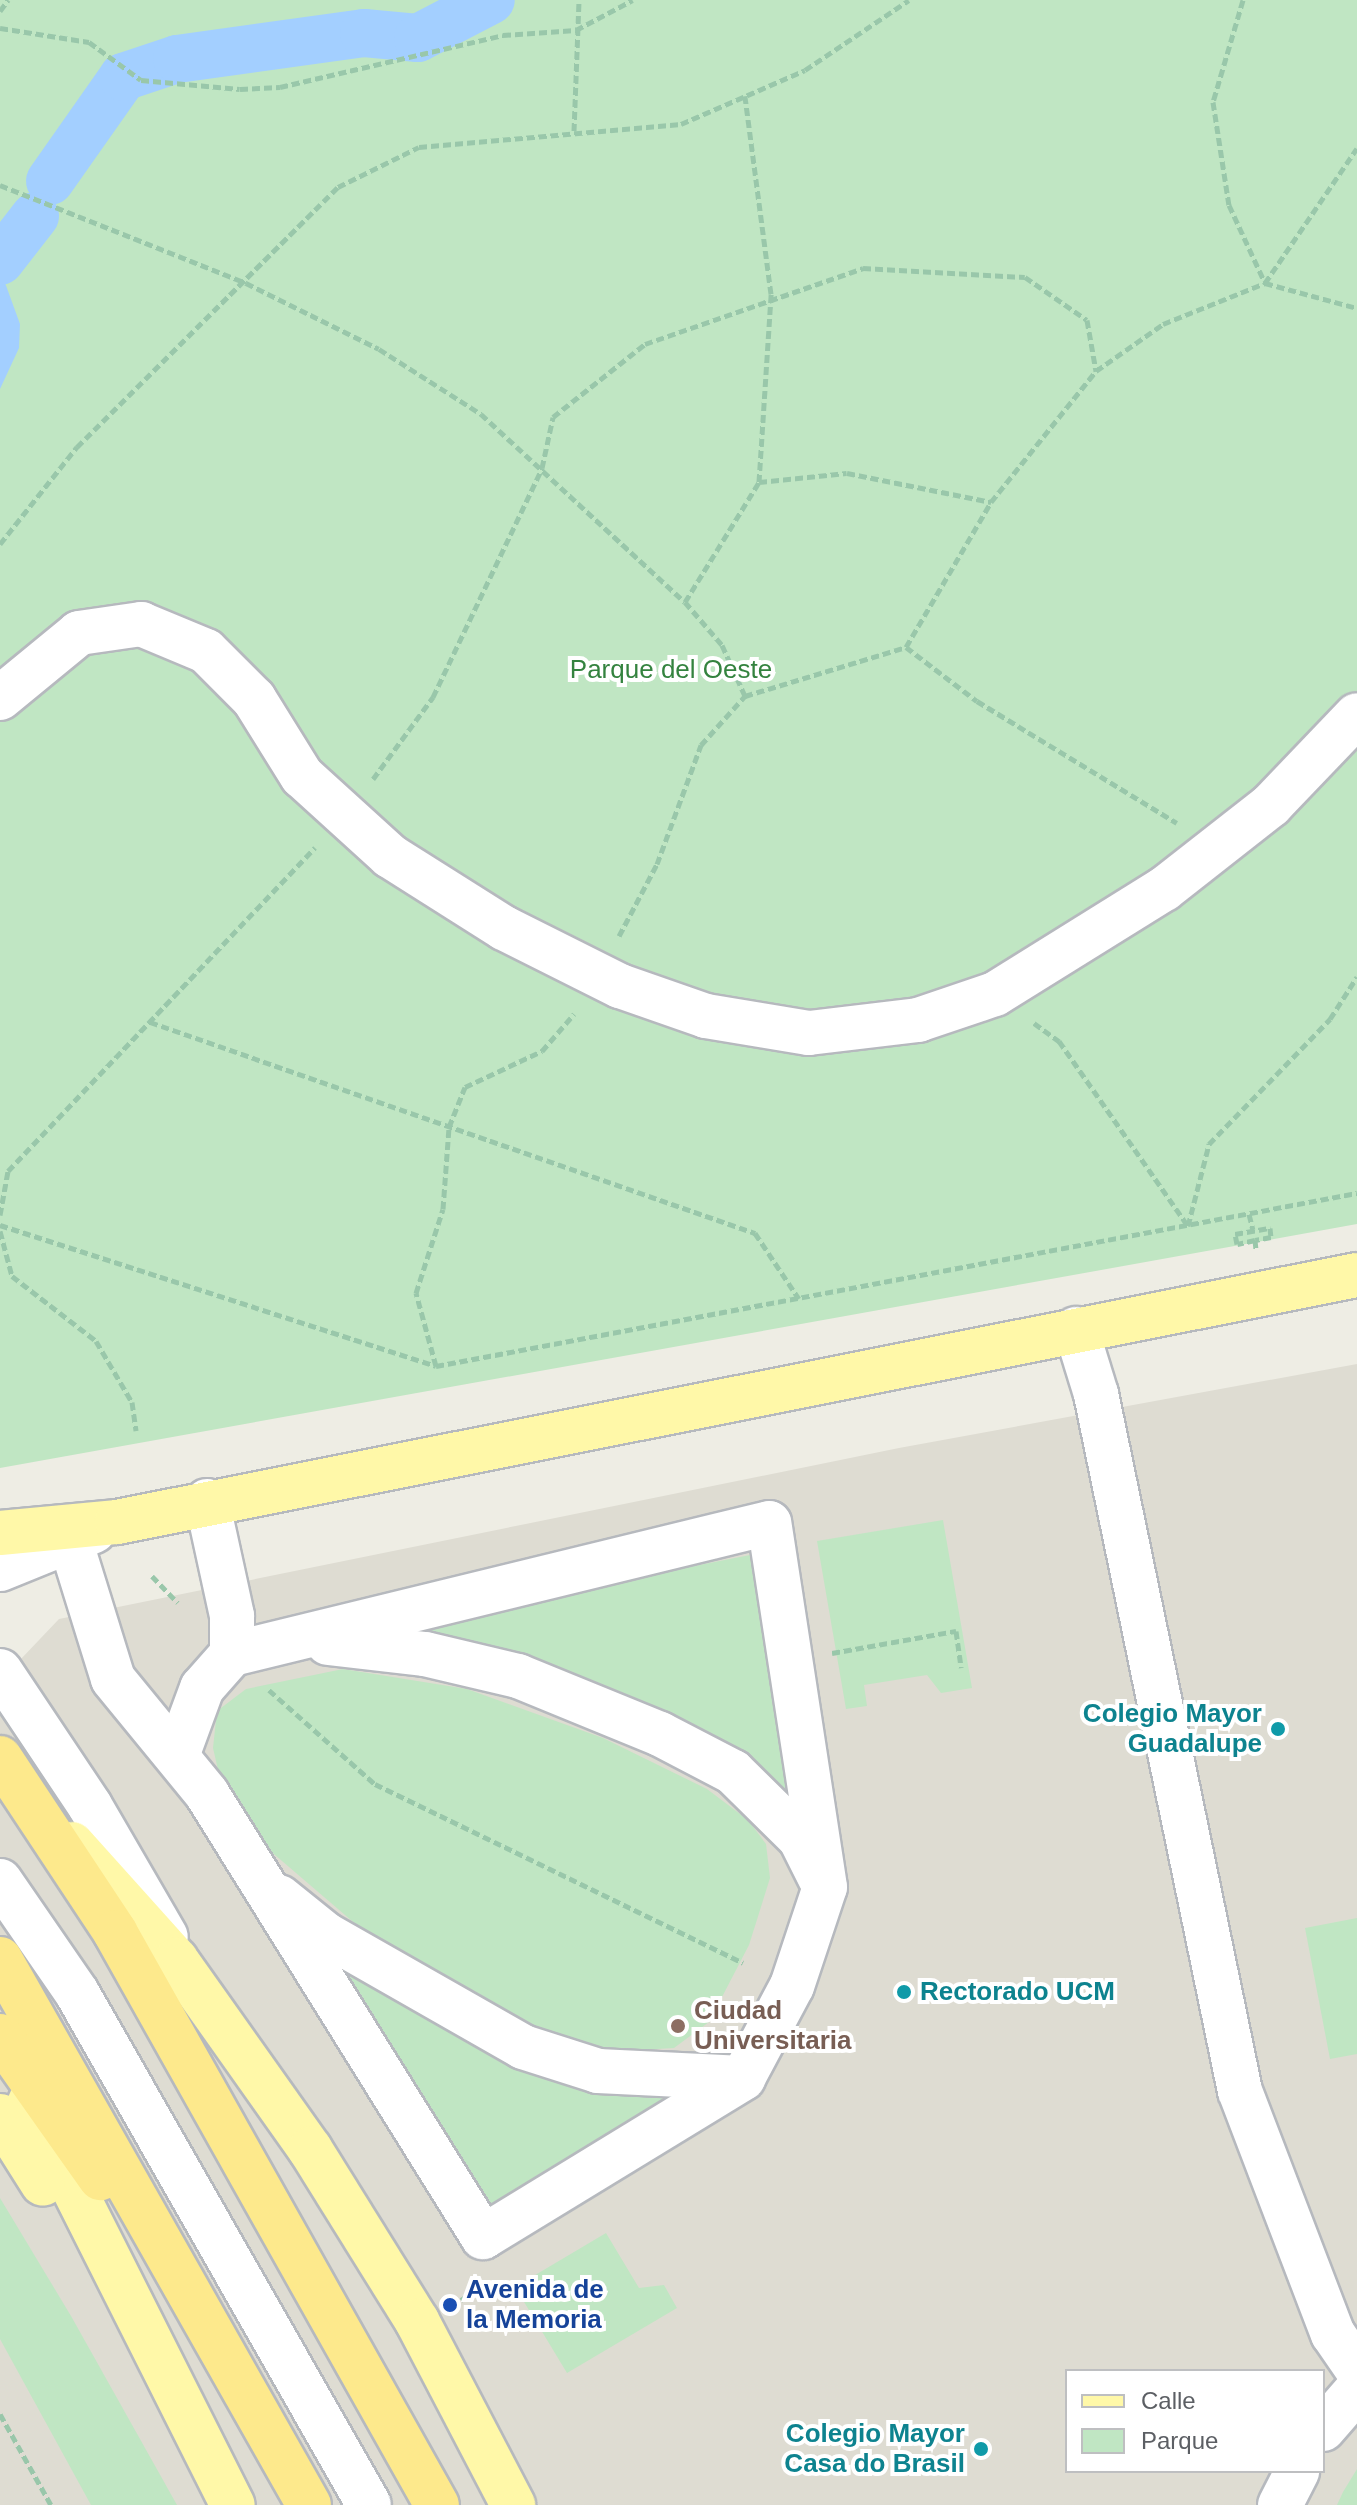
<!DOCTYPE html>
<style>
body{margin:0}
#map{position:relative;width:1357px;height:2505px;overflow:hidden;background:#eeede4;font-family:Helvetica,sans-serif}
div>[style]{position:absolute}
.education>*{inset:0;background:#dedcd2}
.green>*{inset:0;background:#c0e6c3}
.water>*{inset:0;background:#a3cfff}
.canal>*{height:48px;margin:-24px;padding:0 24px;transform-origin:24px;border-radius:24px;background:#a3cfff}
.path>*{height:5px;margin-top:-2.5px;transform-origin:0;background:repeating-linear-gradient(90deg,#99c7aa 0 8px,transparent 0 12px)}
.roads{filter:drop-shadow(2px 0 #b6b9be) drop-shadow(-2px 0 #b6b9be) drop-shadow(0 2px #b6b9be) drop-shadow(0 -2px #b6b9be)}
.minor>*{height:44px;margin:-22px;padding:0 22px;transform-origin:22px;border-radius:22px;background:#fff}
.major>*{height:44px;margin:-22px;padding:0 22px;transform-origin:22px;border-radius:22px;background:#fff8a8}
.highway>*{height:44px;margin:-22px;padding:0 22px;transform-origin:22px;border-radius:22px;background:#fde98c}
.dots>*{width:22px;height:22px;translate:-50% -50%;box-sizing:border-box;border:4px solid #fff;border-radius:50%}
span{translate:-50% -50%;white-space:nowrap;text-align:center;line-height:1.15;-webkit-text-stroke:8px #fff;paint-order:stroke}
.park-label{font-size:26px;color:#34833f}
.culture-label{font-size:26px;color:#0d838f;font-weight:700}
.right{translate:-100% -50%;text-align:right}
.left{translate:0 -50%;text-align:left}
.education-label{font-size:26px;color:#785e54;font-weight:700}
.transit-label{font-size:26px;color:#164399;font-weight:700}
.legend{position:absolute;left:1065px;top:2369px;width:260px;height:104px;box-sizing:border-box;background:#fff;border:2px solid #bebfc1;margin:0;padding:10px 14px;list-style:none;font-size:24px;color:#5c5f64}
.legend li{display:flex;align-items:center;gap:16px;height:40px}
.legend b{width:40px;border:2px solid #bebfc1}
</style>
<div id="map">
<div class="education">
<div style="clip-path:polygon(evenodd,1357px 1364px,1357px 2505px,0 2505px,0 1681px,59px 1619px,899px 1448px,1357px 1364px,1067px 2371px,1323px 2371px,1323px 2471px,1067px 2471px,1067px 2371px)"></div>
</div>
<div class="green">
<div style="clip-path:polygon(0 0,1357px 0,1357px 1224px,0 1468px)"></div>
<div style="clip-path:polygon(943px 1520px,972px 1688px,941px 1693px,927px 1675px,864px 1685px,867px 1706px,846px 1709px,817px 1541px)"></div>
<div style="clip-path:polygon(750px 1555px,766px 1571px,808px 1829px,773px 1791px,345px 1635px)"></div>
<div style="clip-path:polygon(343px 1669px,467px 1689px,603px 1738px,707px 1789px,748px 1820px,766px 1844px,770px 1878px,749px 1945px,709px 2022px,674px 2048px,607px 2052px,513px 2021px,359px 1927px,261px 1843px,222px 1787px,213px 1748px,217px 1711px,246px 1689px)"></div>
<div style="clip-path:polygon(1357px 1918px,1357px 2054px,1330px 2059px,1305px 1928px)"></div>
<div style="clip-path:polygon(313px 1943px,602px 2090px,682px 2100px,483px 2215px)"></div>
<div style="clip-path:polygon(0 2198px,71px 2316px,177px 2505px,91px 2505px,0 2339px)"></div>
<div style="clip-path:polygon(606px 2233px,639px 2288px,664px 2285px,677px 2308px,567px 2373px,515px 2287px)"></div>
<div style="clip-path:polygon(1357px 2469px,1357px 2505px,1337px 2505px,1343px 2492px)"></div>
</div>
<div class="water">
<div style="clip-path:polygon(0 269px,20px 324px,19px 348px,0 389px)"></div>
</div>
<div class="canal">
<div style="left:50px;top:181px;width:127px;rotate:-54.9deg"></div>
<div style="left:123px;top:77px;width:57px;rotate:-18.4deg"></div>
<div style="left:177px;top:59px;width:189px;rotate:-7.9deg"></div>
<div style="left:364px;top:33px;width:54px;rotate:5.3deg"></div>
<div style="left:418px;top:38px;width:82px;rotate:-27.5deg"></div>
<div style="left:0;top:261px;width:57px;rotate:-52.1deg"></div>
</div>
<div class="path">
<div style="left:1243px;top:0;width:106px;rotate:106.4deg"></div>
<div style="left:1213px;top:102px;width:104px;rotate:81.2deg"></div>
<div style="left:1229px;top:205px;width:86px;rotate:65.2deg"></div>
<div style="left:1265px;top:283px;width:95px;rotate:15.2deg"></div>
<div style="left:0;top:11px;width:14px;rotate:-54deg"></div>
<div style="left:0;top:28px;width:90px;rotate:8.9deg"></div>
<div style="left:89px;top:42px;width:64px;rotate:36.2deg"></div>
<div style="left:141px;top:80px;width:99px;rotate:5.2deg"></div>
<div style="left:240px;top:89px;width:40px;rotate:-2.9deg"></div>
<div style="left:280px;top:87px;width:229px;rotate:-13.1deg"></div>
<div style="left:503px;top:35px;width:73px;rotate:-3.9deg"></div>
<div style="left:576px;top:30px;width:64px;rotate:-27.8deg"></div>
<div style="left:574px;top:131px;width:131px;rotate:-87.8deg"></div>
<div style="left:0;top:185px;width:265px;rotate:21.7deg"></div>
<div style="left:246px;top:283px;width:148px;rotate:26.4deg"></div>
<div style="left:379px;top:349px;width:121px;rotate:32.5deg"></div>
<div style="left:481px;top:414px;width:277px;rotate:42.7deg"></div>
<div style="left:685px;top:602px;width:57px;rotate:49.3deg"></div>
<div style="left:722px;top:645px;width:56px;rotate:65.7deg"></div>
<div style="left:759px;top:482px;width:88px;rotate:-5.8deg"></div>
<div style="left:847px;top:473px;width:147px;rotate:11.4deg"></div>
<div style="left:0;top:544px;width:124px;rotate:-51.6deg"></div>
<div style="left:77px;top:447px;width:368px;rotate:-44.9deg"></div>
<div style="left:338px;top:187px;width:90px;rotate:-26.3deg"></div>
<div style="left:419px;top:147px;width:263px;rotate:-5deg"></div>
<div style="left:681px;top:124px;width:135px;rotate:-23.5deg"></div>
<div style="left:805px;top:70px;width:125px;rotate:-33.9deg"></div>
<div style="left:685px;top:602px;width:141px;rotate:-58.3deg"></div>
<div style="left:759px;top:482px;width:188px;rotate:-86.3deg"></div>
<div style="left:771px;top:294px;width:200px;rotate:-97.5deg"></div>
<div style="left:906px;top:647px;width:89px;rotate:37.3deg"></div>
<div style="left:977px;top:701px;width:234px;rotate:31.4deg"></div>
<div style="left:373px;top:779px;width:102px;rotate:-53.8deg"></div>
<div style="left:433px;top:697px;width:254px;rotate:-64.5deg"></div>
<div style="left:542px;top:468px;width:52px;rotate:-77.8deg"></div>
<div style="left:553px;top:417px;width:117px;rotate:-38.4deg"></div>
<div style="left:645px;top:344px;width:231px;rotate:-19.2deg"></div>
<div style="left:863px;top:268px;width:162px;rotate:3.2deg"></div>
<div style="left:1025px;top:277px;width:75px;rotate:34.7deg"></div>
<div style="left:1087px;top:320px;width:52px;rotate:80deg"></div>
<div style="left:619px;top:936px;width:81px;rotate:-62.2deg"></div>
<div style="left:657px;top:864px;width:127px;rotate:-69.7deg"></div>
<div style="left:701px;top:745px;width:66px;rotate:-48.1deg"></div>
<div style="left:745px;top:696px;width:168px;rotate:-16.9deg"></div>
<div style="left:906px;top:647px;width:168px;rotate:-59.6deg"></div>
<div style="left:991px;top:502px;width:168px;rotate:-51.3deg"></div>
<div style="left:1096px;top:371px;width:82px;rotate:-35deg"></div>
<div style="left:1163px;top:324px;width:110px;rotate:-21.9deg"></div>
<div style="left:1265px;top:283px;width:163px;rotate:-55.7deg"></div>
<div style="left:150px;top:1022px;width:641px;rotate:19.23deg"></div>
<div style="left:755px;top:1233px;width:79px;rotate:56.3deg"></div>
<div style="left:1034px;top:1023px;width:31px;rotate:36deg"></div>
<div style="left:1059px;top:1041px;width:226px;rotate:55.1deg"></div>
<div style="left:1188px;top:1226px;width:85px;rotate:-75.6deg"></div>
<div style="left:1209px;top:1144px;width:174px;rotate:-45.9deg"></div>
<div style="left:1330px;top:1019px;width:50px;rotate:-57.3deg"></div>
<div style="left:1249px;top:1214px;width:16px;rotate:76deg"></div>
<div style="left:0;top:1215px;width:45px;rotate:-79.7deg"></div>
<div style="left:8px;top:1171px;width:446px;rotate:-46.5deg"></div>
<div style="left:0;top:1225px;width:458px;rotate:17.9deg"></div>
<div style="left:436px;top:1366px;width:937px;rotate:-10.64deg"></div>
<div style="left:0;top:1231px;width:47px;rotate:75.1deg"></div>
<div style="left:12px;top:1276px;width:106px;rotate:37.7deg"></div>
<div style="left:96px;top:1341px;width:71px;rotate:59.5deg"></div>
<div style="left:132px;top:1402px;width:29px;rotate:82deg"></div>
<div style="left:1255px;top:1240px;width:18px;rotate:167deg"></div>
<div style="left:1237px;top:1244px;width:10px;rotate:-101deg"></div>
<div style="left:1235px;top:1234px;width:36px;rotate:-10deg"></div>
<div style="left:1270px;top:1228px;width:9px;rotate:84deg"></div>
<div style="left:1271px;top:1237px;width:16px;rotate:169deg"></div>
<div style="left:1255px;top:1240px;width:9px;rotate:84deg"></div>
<div style="left:436px;top:1366px;width:76px;rotate:-105.3deg"></div>
<div style="left:416px;top:1293px;width:88px;rotate:-72.2deg"></div>
<div style="left:443px;top:1209px;width:82px;rotate:-85.8deg"></div>
<div style="left:449px;top:1127px;width:43px;rotate:-68.2deg"></div>
<div style="left:465px;top:1087px;width:85px;rotate:-25.1deg"></div>
<div style="left:542px;top:1051px;width:49px;rotate:-49.1deg"></div>
<div style="left:152px;top:1576px;width:37px;rotate:46deg"></div>
<div style="left:832px;top:1653px;width:126px;rotate:-10.1deg"></div>
<div style="left:956px;top:1631px;width:37px;rotate:82deg"></div>
<div style="left:269px;top:1690px;width:142px;rotate:41.6deg"></div>
<div style="left:375px;top:1784px;width:409px;rotate:25.9deg"></div>
<div style="left:461px;top:2300px;width:25px;rotate:-34deg"></div>
<div style="left:0;top:2414px;width:104px;rotate:60.7deg"></div>
</div>
<div class="roads">
<div class="minor">
<div style="left:0;top:698px;width:102px;rotate:-39.4deg"></div>
<div style="left:79px;top:633px;width:63px;rotate:-8.3deg"></div>
<div style="left:141px;top:624px;width:70px;rotate:22.6deg"></div>
<div style="left:206px;top:651px;width:68px;rotate:45deg"></div>
<div style="left:254px;top:699px;width:91px;rotate:58.1deg"></div>
<div style="left:302px;top:776px;width:119px;rotate:42.3deg"></div>
<div style="left:390px;top:856px;width:135px;rotate:32.3deg"></div>
<div style="left:504px;top:928px;width:130px;rotate:26.6deg"></div>
<div style="left:620px;top:986px;width:91px;rotate:19.2deg"></div>
<div style="left:706px;top:1016px;width:104px;rotate:9.4deg"></div>
<div style="left:809px;top:1033px;width:110px;rotate:-6.8deg"></div>
<div style="left:918px;top:1020px;width:81px;rotate:-18.7deg"></div>
<div style="left:995px;top:994px;width:199px;rotate:-31.9deg"></div>
<div style="left:1164px;top:889px;width:136px;rotate:-38.1deg"></div>
<div style="left:1271px;top:805px;width:124px;rotate:-46.3deg"></div>
<div style="left:1076px;top:1329px;width:68px;rotate:72.9deg"></div>
<div style="left:1096px;top:1394px;width:712px;rotate:78.33deg"></div>
<div style="left:1240px;top:2091px;width:260px;rotate:69.1deg"></div>
<div style="left:1333px;top:2334px;width:42px;rotate:55.6deg"></div>
<div style="left:207px;top:1501px;width:118px;rotate:77.7deg"></div>
<div style="left:232px;top:1616px;width:38px;rotate:90deg"></div>
<div style="left:70px;top:1540px;width:145px;rotate:72.8deg"></div>
<div style="left:113px;top:1679px;width:149px;rotate:50.7deg"></div>
<div style="left:207px;top:1794px;width:522px;rotate:58.08deg"></div>
<div style="left:483px;top:2237px;width:305px;rotate:-31.4deg"></div>
<div style="left:743px;top:2078px;width:104px;rotate:-62deg"></div>
<div style="left:792px;top:1986px;width:104px;rotate:-71.6deg"></div>
<div style="left:825px;top:1887px;width:368px;rotate:-98.7deg"></div>
<div style="left:769px;top:1523px;width:553px;rotate:166.29deg"></div>
<div style="left:232px;top:1654px;width:45px;rotate:131.4deg"></div>
<div style="left:202px;top:1688px;width:72px;rotate:110.2deg"></div>
<div style="left:0;top:1569px;width:101px;rotate:-22deg"></div>
<div style="left:328px;top:1643px;width:98px;rotate:6.5deg"></div>
<div style="left:425px;top:1654px;width:96px;rotate:13.3deg"></div>
<div style="left:518px;top:1676px;width:153px;rotate:22.2deg"></div>
<div style="left:660px;top:1734px;width:82px;rotate:27.5deg"></div>
<div style="left:733px;top:1772px;width:94px;rotate:44.6deg"></div>
<div style="left:800px;top:1838px;width:45px;rotate:63.4deg"></div>
<div style="left:0;top:1671px;width:162px;rotate:56.3deg"></div>
<div style="left:90px;top:1806px;width:151px;rotate:59.9deg"></div>
<div style="left:0;top:1881px;width:136px;rotate:55.5deg"></div>
<div style="left:77px;top:1993px;width:589px;rotate:60.3deg"></div>
<div style="left:279px;top:1897px;width:59px;rotate:38.8deg"></div>
<div style="left:325px;top:1934px;width:228px;rotate:29.7deg"></div>
<div style="left:523px;top:2047px;width:79px;rotate:17.7deg"></div>
<div style="left:598px;top:2071px;width:145px;rotate:2.8deg"></div>
<div style="left:1323px;top:2429px;width:52px;rotate:-48.9deg"></div>
<div style="left:1280px;top:2505px;width:38px;rotate:-63deg"></div>
</div>
<div class="major">
<div style="left:0;top:1533px;width:118px;rotate:-5.4deg"></div>
<div style="left:117px;top:1522px;width:1264px;rotate:-11.27deg"></div>
<div style="left:72px;top:1844px;width:156px;rotate:48.1deg"></div>
<div style="left:176px;top:1960px;width:232px;rotate:54.7deg"></div>
<div style="left:310px;top:2149px;width:203px;rotate:58.1deg"></div>
<div style="left:417px;top:2321px;width:208px;rotate:62.4deg"></div>
<div style="left:30px;top:2102px;width:451px;rotate:63.3deg"></div>
<div style="left:0;top:2116px;width:80px;rotate:57.7deg"></div>
</div>
<div class="highway">
<div style="left:0;top:1758px;width:209px;rotate:56.5deg"></div>
<div style="left:115px;top:1932px;width:657px;rotate:60.67deg"></div>
<div style="left:0;top:1959px;width:627px;rotate:60.49deg"></div>
<div style="left:0;top:2036px;width:174px;rotate:54.8deg"></div>
</div>
</div>
<div class="dots">
<div style="left:1278px;top:1729px;background:#0f9aa8"></div>
<div style="left:904px;top:1992px;background:#0f9aa8"></div>
<div style="left:678px;top:2026px;background:#8d6e63"></div>
<div style="left:450px;top:2305px;background:#1a4fb4"></div>
<div style="left:981px;top:2449px;background:#0f9aa8"></div>
</div>
<div class="park-label">
<span style="left:671px;top:670px">Parque del Oeste</span>
</div>
<div class="culture-label">
<span class="right" style="left:1262px;top:1729px">Colegio Mayor<br>Guadalupe</span>
<span class="left" style="left:920px;top:1992px">Rectorado UCM</span>
<span class="right" style="left:965px;top:2449px">Colegio Mayor<br>Casa do Brasil</span>
</div>
<div class="education-label">
<span class="left" style="left:694px;top:2026px">Ciudad<br>Universitaria</span>
</div>
<div class="transit-label">
<span class="left" style="left:466px;top:2305px">Avenida de<br>la Memoria</span>
</div>
<ul class="legend">
<li><b style="height:10px;background:#fff8a8"></b>Calle</li>
<li><b style="height:22px;background:#c0e6c3"></b>Parque</li>
</ul>
</div>
